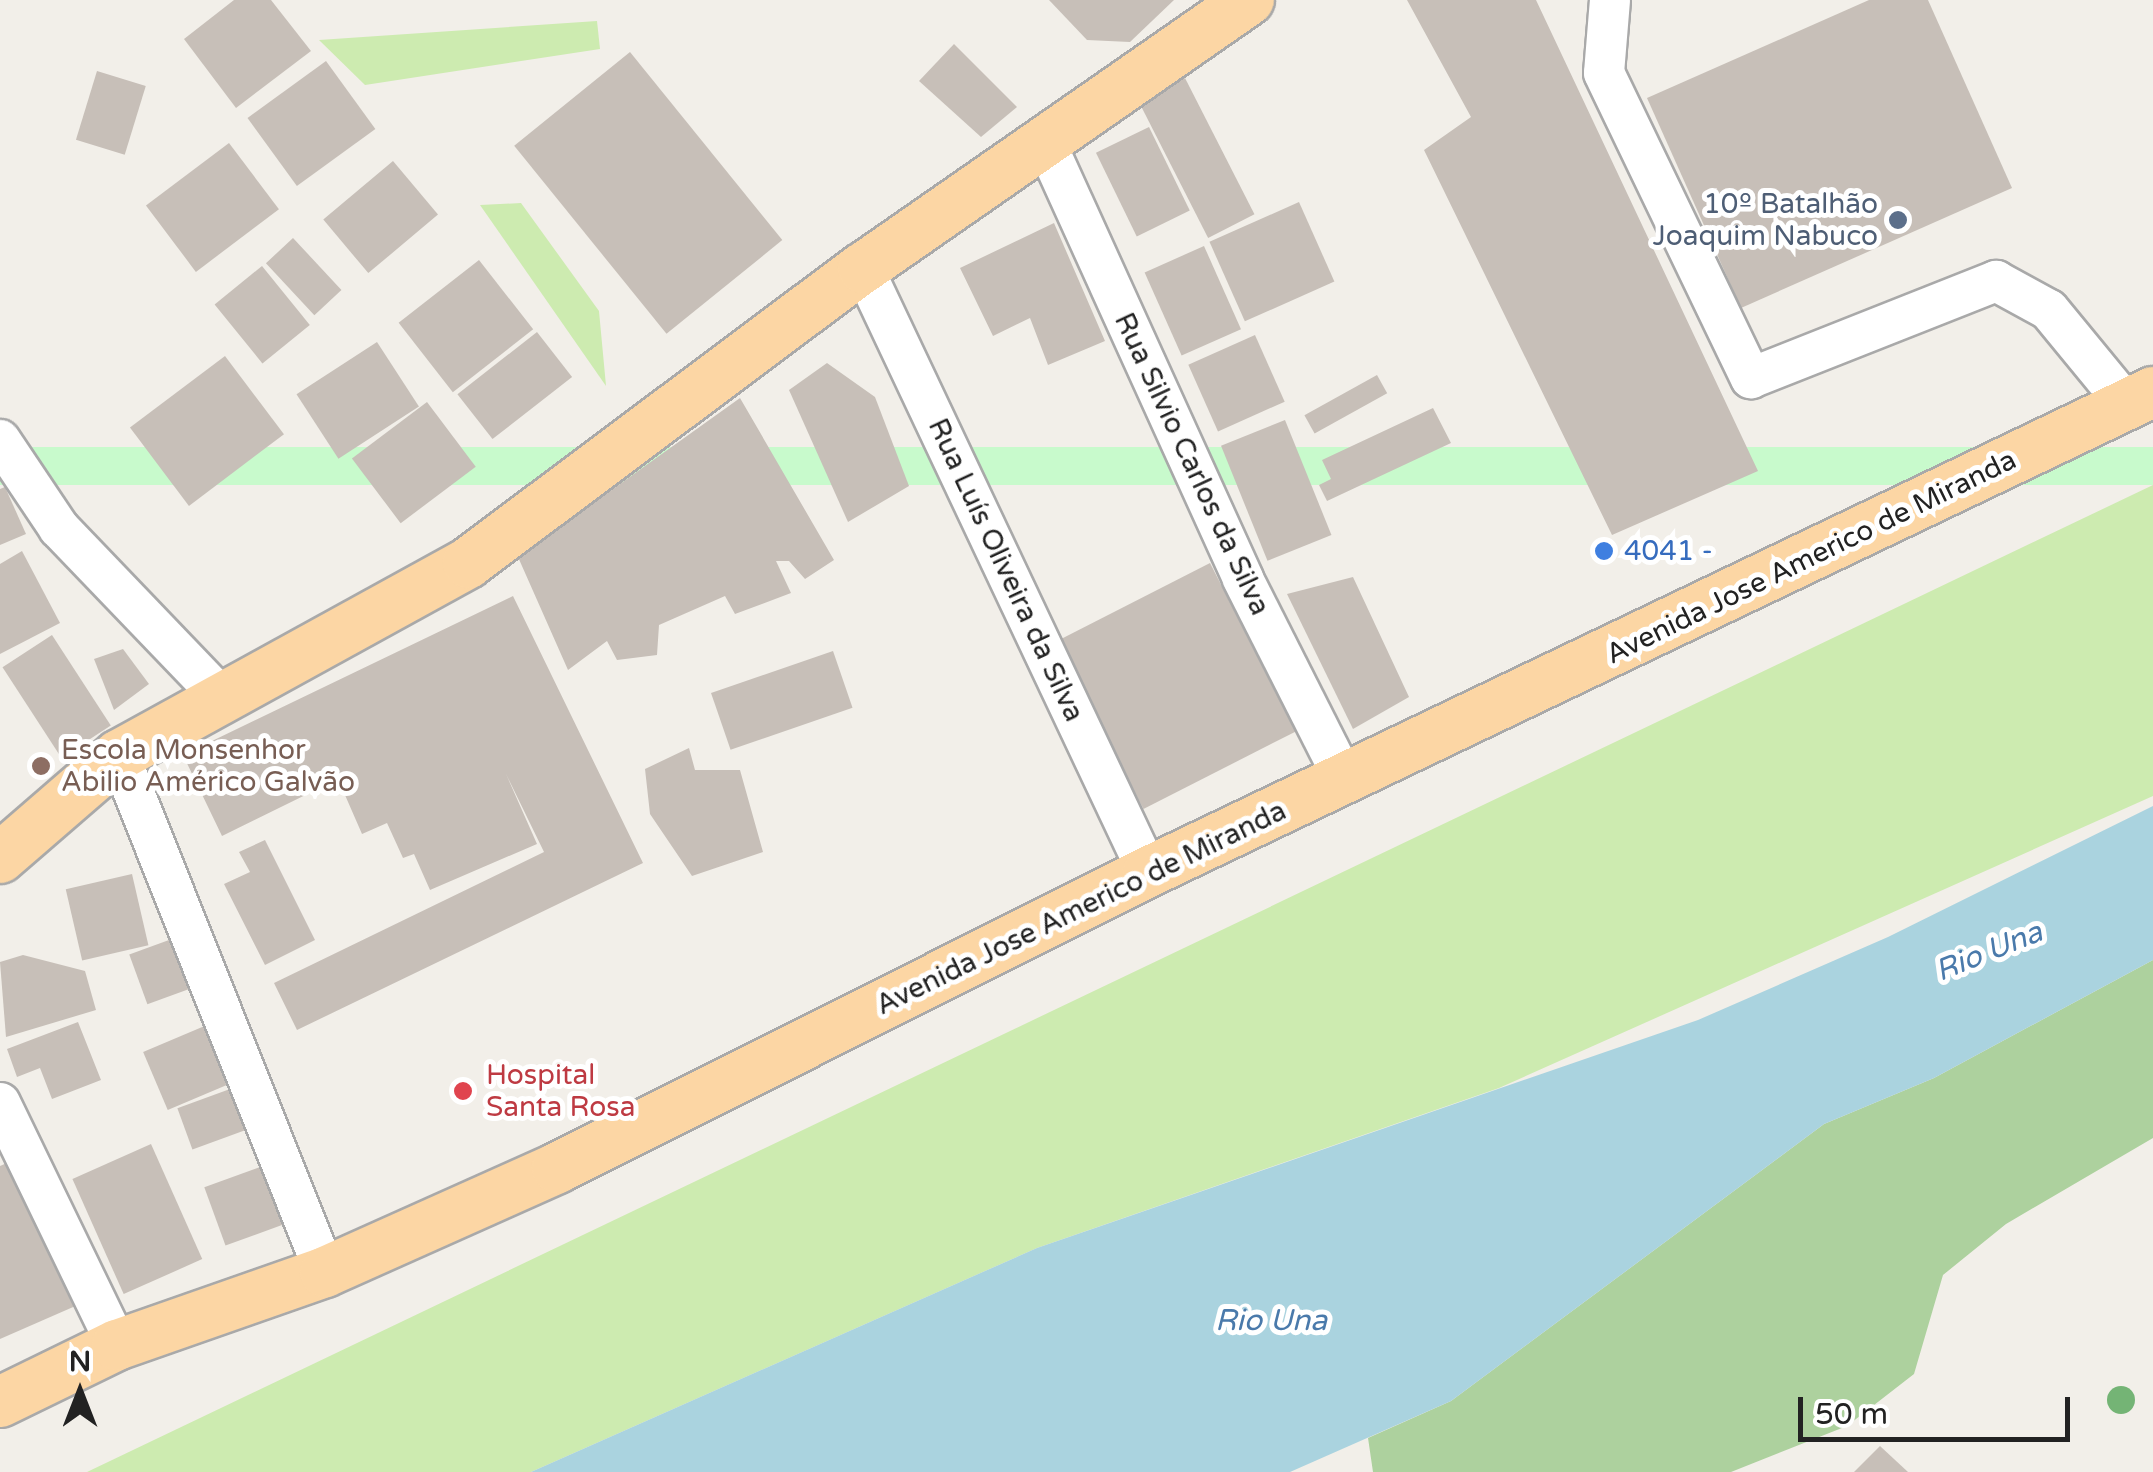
<!DOCTYPE html>
<meta charset="utf-8">
<style>
body{margin:0}
#map{position:relative;width:2153px;height:1472px;overflow:hidden;background:#f2efe9;font-family:"Varela Round",sans-serif}
div>[style]{position:absolute}
.grass>*{inset:0;background:#cdebb0}
.forest>*{inset:0;background:#add19e}
.park>*{inset:0;background:#c8facc;transform-origin:0 0}
.water>*{inset:0;background:#aad3df}
.building>*{inset:0;background:#c7bfb8;transform-origin:0 0}
.roads{filter:drop-shadow(2px 0 #a9a9a9) drop-shadow(-2px 0 #a9a9a9) drop-shadow(0 2px #a9a9a9) drop-shadow(0 -2px #a9a9a9)}
.minor>*{height:40px;margin:-20px;padding:0 20px;transform-origin:20px;border-radius:20px;background:#fff}
.major>*{height:50px;margin:-25px;padding:0 25px;transform-origin:25px;border-radius:25px;background:#fcd6a4}
.trees>*{width:28px;height:28px;margin:-14px;border-radius:50%;background:#74b475}
.dots>*{width:28px;height:28px;translate:-50% -50%;box-sizing:border-box;border:5px solid #fff;border-radius:50%}
span{translate:-50% -50%;white-space:nowrap;text-align:center;line-height:1.15;-webkit-text-stroke:10px #fff;paint-order:stroke}
.service-label{font-size:28px;color:#4e5e75}
.right{translate:-100% -50%;text-align:right}
.street-label{font-size:28px;color:#222}
.shop-label{font-size:28px;color:#366cbe}
.left{translate:0 -50%;text-align:left}
.education-label{font-size:28px;color:#785e54}
.health-label{font-size:28px;color:#be3a42}
.water-label{font-size:30px;color:#4a7aab;font-style:italic}
.north{position:absolute;left:30px;top:1342px;width:100px;height:100px;-webkit-text-stroke:8px #fff;paint-order:stroke;rotate:0deg;font-size:28px;font-weight:700;line-height:40px;text-align:center;color:#222}
.north::after{content:'';display:block;margin:auto;width:35px;height:45px;background:#222;clip-path:polygon(50% 0,100% 100%,50% 72%,0 100%)}
.scale{position:absolute;left:1798px;top:1397px;width:272px;height:45px;box-sizing:border-box;border:5px solid #222;border-top:0;padding-left:12px;font-size:30px;line-height:35px;white-space:nowrap;color:#222;-webkit-text-stroke:8px #fff;paint-order:stroke}
</style>
<div id="map">
<div class="grass">
<div style="clip-path:polygon(597px 21px,600px 49px,365px 85px,319px 40px)"></div>
<div style="clip-path:polygon(521px 203px,599px 311px,606px 386px,480px 205px)"></div>
<div style="clip-path:polygon(2153px 485px,2153px 796px,1499px 1088px,1037px 1248px,531px 1472px,87px 1472px)"></div>
</div>
<div class="forest">
<div style="clip-path:polygon(2153px 960px,2153px 1138px,2006px 1224px,1943px 1275px,1914px 1374px,1847px 1426px,1731px 1472px,1373px 1472px,1368px 1438px,1451px 1401px,1824px 1124px,1934px 1078px)"></div>
</div>
<div class="park">
<div style="left:2153px;top:447px;width:38px;height:2376px;rotate:90deg"></div>
</div>
<div class="water">
<div style="clip-path:polygon(2153px 806px,2153px 960px,1934px 1078px,1824px 1124px,1451px 1401px,1290px 1472px,531px 1472px,1037px 1248px,1698px 1020px,1888px 937px)"></div>
</div>
<div class="building">
<div style="clip-path:polygon(234px 0,271px 0,311px 51px,236px 108px,184px 39px)"></div>
<div style="clip-path:polygon(1049px 0,1174px 0,1130px 42px,1087px 40px)"></div>
<div style="clip-path:polygon(1407px 0,1536px 0,1758px 471px,1612px 535px,1424px 150px,1471px 117px)"></div>
<div style="clip-path:polygon(1869px 0,1928px 0,2012px 188px,1741px 308px,1647px 98px)"></div>
<div style="clip-path:polygon(954px 44px,1017px 107px,981px 137px,919px 81px)"></div>
<div style="left:630px;top:52px;width:242px;height:149px;rotate:51deg"></div>
<div style="left:326px;top:61px;width:84px;height:97px;rotate:54deg"></div>
<div style="left:97px;top:71px;width:51px;height:72px;rotate:17deg"></div>
<div style="left:1185px;top:78px;width:153px;height:52px;rotate:63deg"></div>
<div style="left:1149px;top:127px;width:93px;height:59px;rotate:64deg"></div>
<div style="left:229px;top:143px;width:83px;height:104px;rotate:53deg"></div>
<div style="left:393px;top:161px;width:70px;height:91px;rotate:50deg"></div>
<div style="left:1299px;top:202px;width:87px;height:98px;rotate:66deg"></div>
<div style="clip-path:polygon(1054px 223px,1105px 341px,1048px 365px,1030px 318px,993px 336px,960px 268px)"></div>
<div style="left:293px;top:238px;width:71px;height:37px;rotate:47deg"></div>
<div style="left:1204px;top:246px;width:91px;height:65px;rotate:66deg"></div>
<div style="left:479px;top:260px;width:88px;height:102px;rotate:52deg"></div>
<div style="left:262px;top:266px;width:76px;height:61px;rotate:51deg"></div>
<div style="left:537px;top:332px;width:57px;height:101px;rotate:52deg"></div>
<div style="left:1255px;top:335px;width:73px;height:73px;rotate:66deg"></div>
<div style="left:377px;top:342px;width:77px;height:96px;rotate:57deg"></div>
<div style="left:225px;top:356px;width:98px;height:119px;rotate:53deg"></div>
<div style="clip-path:polygon(827px 363px,875px 397px,909px 486px,848px 522px,789px 390px)"></div>
<div style="left:1377px;top:375px;width:21px;height:83px;rotate:61deg"></div>
<div style="clip-path:polygon(740px 398px,834px 560px,805px 579px,789px 561px,776px 561px,791px 593px,735px 614px,725px 596px,659px 625px,657px 655px,617px 660px,607px 641px,568px 670px,518px 557px)"></div>
<div style="left:427px;top:402px;width:81px;height:94px;rotate:53deg"></div>
<div style="clip-path:polygon(1433px 408px,1451px 443px,1327px 501px,1319px 485px,1331px 479px,1322px 460px)"></div>
<div style="left:1285px;top:420px;width:124px;height:69px;rotate:68deg"></div>
<div style="clip-path:polygon(5px 487px,26px 534px,0 545px,0 489px)"></div>
<div style="clip-path:polygon(22px 551px,60px 623px,0 654px,0 564px)"></div>
<div style="left:1210px;top:563px;width:189px;height:171px;rotate:63deg"></div>
<div style="clip-path:polygon(1353px 577px,1409px 697px,1353px 729px,1287px 594px)"></div>
<div style="clip-path:polygon(513px 596px,643px 863px,297px 1030px,274px 983px,544px 852px,506px 774px,537px 844px,430px 890px,414px 854px,403px 858px,387px 823px,362px 834px,338px 779px,222px 836px,183px 755px)"></div>
<div style="left:52px;top:635px;width:108px;height:59px;rotate:57deg"></div>
<div style="clip-path:polygon(123px 649px,149px 684px,114px 710px,94px 659px)"></div>
<div style="left:833px;top:651px;width:60px;height:129px;rotate:71deg"></div>
<div style="clip-path:polygon(689px 748px,695px 770px,740px 770px,763px 852px,692px 876px,650px 814px,645px 769px)"></div>
<div style="clip-path:polygon(265px 840px,315px 940px,265px 965px,224px 884px,250px 872px,239px 852px)"></div>
<div style="left:132px;top:874px;width:73px;height:68px;rotate:77deg"></div>
<div style="left:180px;top:936px;width:53px;height:54px;rotate:70deg"></div>
<div style="clip-path:polygon(23px 955px,85px 971px,96px 1010px,6px 1037px,0 962px)"></div>
<div style="clip-path:polygon(78px 1022px,101px 1080px,52px 1099px,40px 1068px,17px 1077px,7px 1049px)"></div>
<div style="left:214px;top:1022px;width:63px;height:77px;rotate:67deg"></div>
<div style="left:230px;top:1089px;width:44px;height:56px;rotate:70deg"></div>
<div style="left:151px;top:1144px;width:126px;height:86px;rotate:66deg"></div>
<div style="clip-path:polygon(16px 1159px,80px 1304px,0 1339px,0 1166px)"></div>
<div style="left:271px;top:1163px;width:62px;height:71px;rotate:70deg"></div>
<div style="clip-path:polygon(1880px 1446px,1908px 1472px,1854px 1472px)"></div>
</div>
<div class="roads">
<div class="minor">
<div style="left:1610px;top:0;width:73px;rotate:94.7deg"></div>
<div style="left:1604px;top:73px;width:339px;rotate:64.3deg"></div>
<div style="left:1751px;top:378px;width:264px;rotate:-21.6deg"></div>
<div style="left:1996px;top:281px;width:60px;rotate:28.7deg"></div>
<div style="left:2049px;top:310px;width:123px;rotate:50.6deg"></div>
<div style="left:1046px;top:144px;width:478px;rotate:65.6deg"></div>
<div style="left:1243px;top:579px;width:226px;rotate:63.2deg"></div>
<div style="left:863px;top:268px;width:668px;rotate:64.74deg"></div>
<div style="left:0;top:440px;width:106px;rotate:56.2deg"></div>
<div style="left:59px;top:528px;width:236px;rotate:46.2deg"></div>
<div style="left:119px;top:755px;width:557px;rotate:68.28deg"></div>
<div style="left:0;top:1103px;width:269px;rotate:64.2deg"></div>
</div>
<div class="major">
<div style="left:0;top:858px;width:157px;rotate:-40.9deg"></div>
<div style="left:119px;top:755px;width:398px;rotate:-28.8deg"></div>
<div style="left:468px;top:563px;width:493px;rotate:-36.8deg"></div>
<div style="left:863px;top:268px;width:470px;rotate:-34.8deg"></div>
<div style="left:0;top:1402px;width:130px;rotate:-26deg"></div>
<div style="left:117px;top:1345px;width:220px;rotate:-19.3deg"></div>
<div style="left:325px;top:1272px;width:254px;rotate:-24.1deg"></div>
<div style="left:557px;top:1168px;width:661px;rotate:-26.6deg"></div>
<div style="left:1148px;top:872px;width:1114px;rotate:-25.53deg"></div>
</div>
</div>
<div class="trees">
<div style="left:2121px;top:1400px"></div>
</div>
<div class="dots">
<div style="left:1898px;top:220px;background:#5c6f8a"></div>
<div style="left:1604px;top:551px;background:#3f7fe0"></div>
<div style="left:41px;top:766px;background:#8d6e63"></div>
<div style="left:463px;top:1091px;background:#e0444e"></div>
</div>
<div class="service-label">
<span class="right" style="left:1878px;top:220px">10º Batalhão<br>Joaquim Nabuco</span>
</div>
<div class="street-label">
<span style="left:1192px;top:464px;rotate:65deg">Rua Silvio Carlos da Silva</span>
<span style="left:1811px;top:557px;rotate:-26deg">Avenida Jose Americo de Miranda</span>
<span style="left:1006px;top:570px;rotate:65deg">Rua Luís Oliveira da Silva</span>
<span style="left:1081px;top:908px;rotate:-26deg">Avenida Jose Americo de Miranda</span>
</div>
<div class="shop-label">
<span class="left" style="left:1624px;top:551px">4041 -</span>
</div>
<div class="education-label">
<span class="left" style="left:61px;top:766px">Escola Monsenhor<br>Abilio Américo Galvão</span>
</div>
<div class="health-label">
<span class="left" style="left:486px;top:1091px">Hospital<br>Santa Rosa</span>
</div>
<div class="water-label">
<span style="left:1989px;top:952px;rotate:-22deg">Rio Una</span>
<span style="left:1271px;top:1321px">Rio Una</span>
</div>
<div class="north">N</div>
<div class="scale">50 m</div>
</div>
